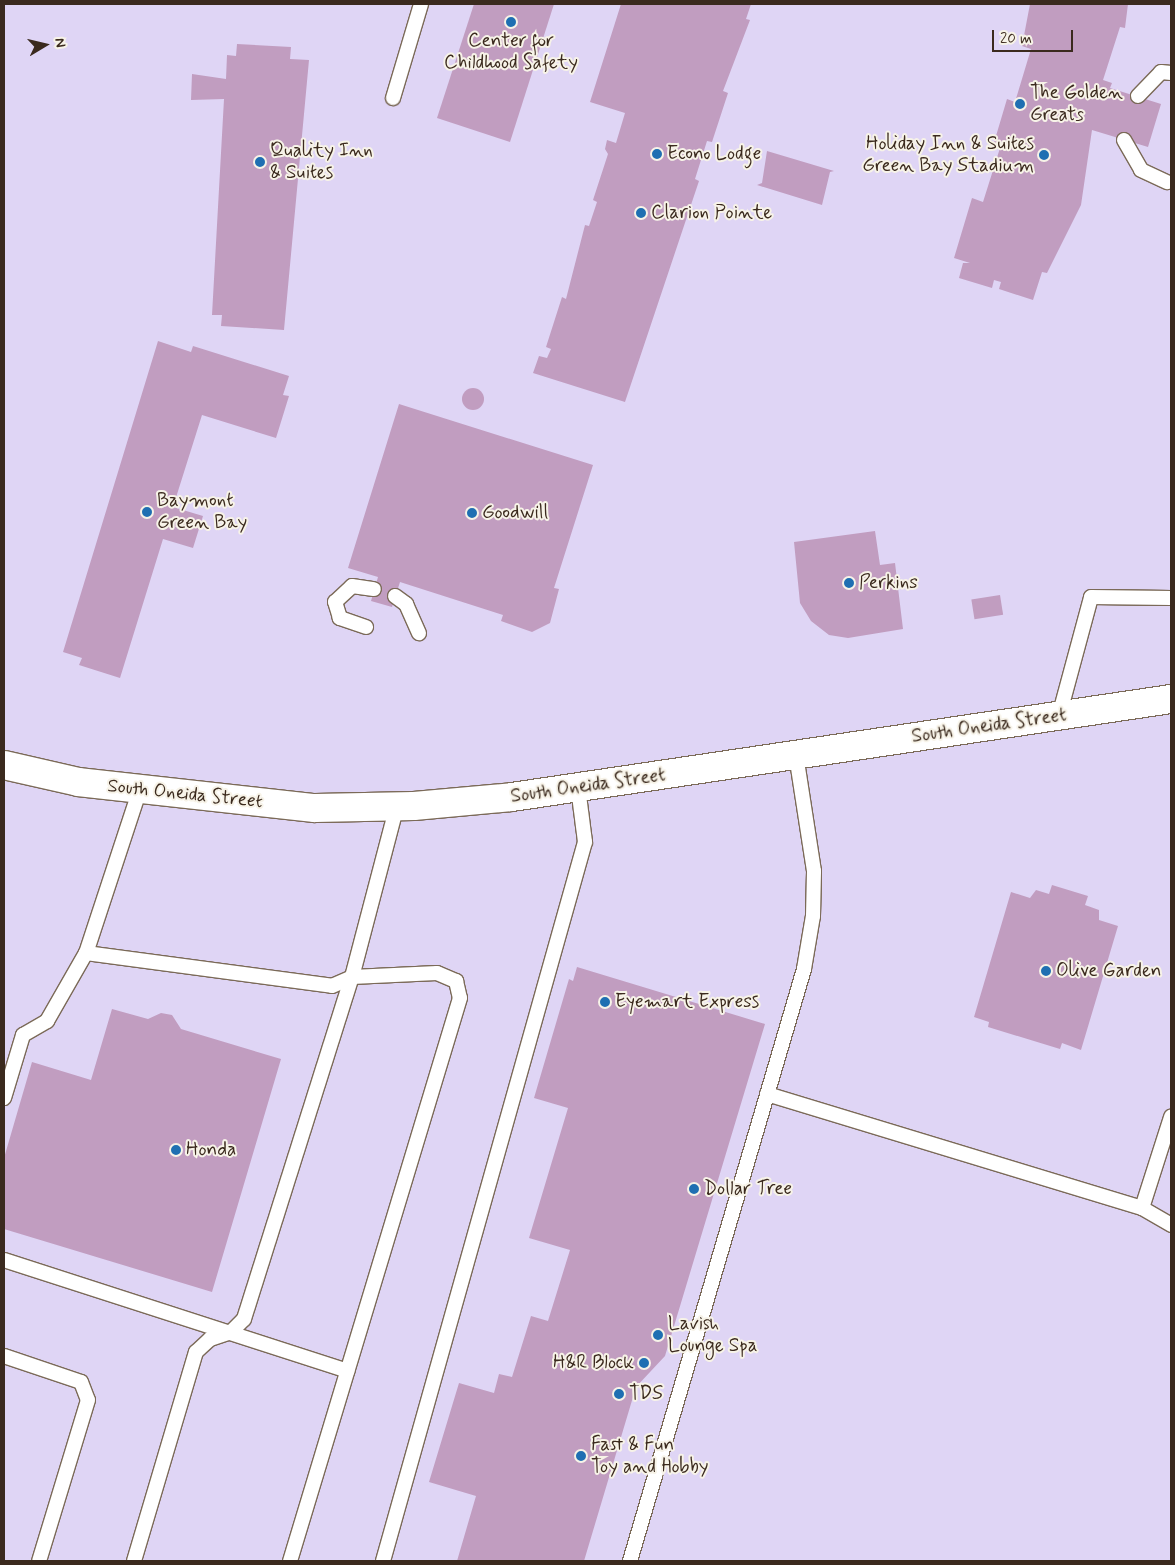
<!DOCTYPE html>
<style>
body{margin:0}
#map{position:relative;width:1175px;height:1565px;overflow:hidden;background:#f2e0c4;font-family:Mynerve,sans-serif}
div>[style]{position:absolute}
.built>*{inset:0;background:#dfd5f5;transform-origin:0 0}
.building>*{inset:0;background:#c19dc0;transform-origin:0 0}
.round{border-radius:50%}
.roads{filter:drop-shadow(1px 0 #7b6a58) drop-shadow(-1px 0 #7b6a58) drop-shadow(0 1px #7b6a58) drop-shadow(0 -1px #7b6a58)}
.service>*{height:14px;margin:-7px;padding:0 7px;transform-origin:7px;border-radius:7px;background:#fff}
.tertiary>*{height:28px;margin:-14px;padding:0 14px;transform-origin:14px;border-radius:14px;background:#fff}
.dots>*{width:14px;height:14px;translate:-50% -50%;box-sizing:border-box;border:2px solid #f7f3e8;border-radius:50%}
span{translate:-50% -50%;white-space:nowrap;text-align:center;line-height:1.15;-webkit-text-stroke:4px #f7f3e8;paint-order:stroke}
.poi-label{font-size:19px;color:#3b2a1e}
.left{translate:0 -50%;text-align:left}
.right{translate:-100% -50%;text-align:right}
.street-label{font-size:19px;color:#3b2a1e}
.frame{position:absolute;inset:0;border:5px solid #3b2a1e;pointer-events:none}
.north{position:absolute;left:20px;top:20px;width:50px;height:50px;-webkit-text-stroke:4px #f7f3e8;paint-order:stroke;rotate:81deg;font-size:14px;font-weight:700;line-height:20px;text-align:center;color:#3b2a1e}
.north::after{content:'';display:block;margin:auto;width:18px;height:22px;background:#3b2a1e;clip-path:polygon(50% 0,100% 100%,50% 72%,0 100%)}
.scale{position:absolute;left:992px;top:30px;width:81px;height:22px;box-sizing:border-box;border:2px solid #3b2a1e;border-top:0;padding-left:6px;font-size:15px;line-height:18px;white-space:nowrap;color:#3b2a1e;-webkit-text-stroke:4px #f7f3e8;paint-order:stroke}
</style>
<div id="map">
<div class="built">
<div style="left:4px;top:4px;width:1167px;height:1557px"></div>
</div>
<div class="building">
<div style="clip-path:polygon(474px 4px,554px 4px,510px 142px,437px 118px)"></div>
<div style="clip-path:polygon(621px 4px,751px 4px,746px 19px,750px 20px,723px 91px,728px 93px,712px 142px,707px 141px,695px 179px,699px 181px,625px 402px,533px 373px,539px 356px,547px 358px,551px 349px,546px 347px,562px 297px,566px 299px,585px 225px,589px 226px,597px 202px,593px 200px,608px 154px,605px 149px,607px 140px,616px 143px,625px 113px,590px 102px)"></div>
<div style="clip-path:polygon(1030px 4px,1128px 4px,1125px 28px,1120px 27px,1103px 80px,1112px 83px,1110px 88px,1161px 104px,1148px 147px,1092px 130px,1081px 205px,1047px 273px,1042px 272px,1033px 300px,999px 289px,1001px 282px,994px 280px,992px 288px,959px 278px,963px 263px,970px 263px,954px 258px,972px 198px,983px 202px,1000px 148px,993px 146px,1007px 99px,1015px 102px,1031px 49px,1022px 46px)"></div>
<div style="clip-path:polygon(237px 44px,291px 47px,290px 59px,309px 60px,284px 330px,221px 326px,222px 315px,212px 315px,224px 99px,191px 100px,192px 74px,226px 79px,227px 55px,236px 56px)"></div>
<div style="clip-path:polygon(767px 151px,834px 171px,830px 172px,822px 205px,757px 185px,762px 183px)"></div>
<div style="clip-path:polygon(158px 341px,191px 352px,193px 346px,289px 376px,283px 395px,289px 396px,276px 438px,202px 415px,173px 507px,203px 516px,193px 548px,163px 539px,120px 678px,79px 665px,82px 658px,63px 652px)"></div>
<div class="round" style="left:462px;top:388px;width:22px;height:22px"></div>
<div style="clip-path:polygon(399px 404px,593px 465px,554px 588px,559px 589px,550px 623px,532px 632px,501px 621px,503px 615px,400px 582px,392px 607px,371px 601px,378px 577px,348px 568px)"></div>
<div style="clip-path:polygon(875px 531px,880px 565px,895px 563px,903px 629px,848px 638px,829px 635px,811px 621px,800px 603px,794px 542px)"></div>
<div style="left:1000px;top:595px;width:20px;height:29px;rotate:81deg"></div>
<div style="clip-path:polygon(1052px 885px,1088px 896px,1085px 905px,1099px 910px,1099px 920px,1118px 926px,1081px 1050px,1062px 1043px,1060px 1049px,988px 1027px,989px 1022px,974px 1017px,1011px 892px,1030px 898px,1036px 890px,1049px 894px)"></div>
<div style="clip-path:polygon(577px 967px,765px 1024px,665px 1356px,636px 1387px,584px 1561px,457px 1561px,476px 1496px,429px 1482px,459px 1383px,494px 1393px,499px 1374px,512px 1377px,531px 1316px,548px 1321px,570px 1250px,529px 1238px,568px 1108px,534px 1098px,569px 979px,573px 981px)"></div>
<div style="clip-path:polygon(112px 1009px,148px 1019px,161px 1013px,172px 1015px,181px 1029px,281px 1059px,212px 1292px,4px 1229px,4px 1158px,32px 1062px,91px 1080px)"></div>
</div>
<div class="roads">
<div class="service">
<div style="left:1138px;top:96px;width:33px;rotate:-46deg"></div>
<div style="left:1161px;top:72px;width:10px;rotate:6deg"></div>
<div style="left:393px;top:98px;width:98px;rotate:-73.4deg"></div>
<div style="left:1124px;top:140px;width:34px;rotate:60deg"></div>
<div style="left:1141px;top:170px;width:29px;rotate:25deg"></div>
<div style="left:395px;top:596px;width:14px;rotate:36deg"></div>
<div style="left:406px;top:604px;width:32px;rotate:66deg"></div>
<div style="left:366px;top:627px;width:28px;rotate:-161deg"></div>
<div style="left:340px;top:618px;width:17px;rotate:-107deg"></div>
<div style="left:335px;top:602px;width:23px;rotate:-43deg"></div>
<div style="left:352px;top:586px;width:22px;rotate:8deg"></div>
<div style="left:1059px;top:716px;width:123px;rotate:-74.9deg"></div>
<div style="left:1091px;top:597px;width:80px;rotate:0.7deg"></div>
<div style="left:140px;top:789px;width:173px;rotate:108.2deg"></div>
<div style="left:86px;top:953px;width:248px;rotate:7.6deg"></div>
<div style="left:332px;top:986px;width:22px;rotate:-24deg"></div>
<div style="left:352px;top:977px;width:177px;rotate:-75.3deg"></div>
<div style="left:767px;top:1094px;width:392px;rotate:16.9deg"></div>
<div style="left:1142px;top:1208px;width:34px;rotate:30deg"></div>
<div style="left:4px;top:1098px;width:66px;rotate:-73.2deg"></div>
<div style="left:23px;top:1035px;width:28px;rotate:-30deg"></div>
<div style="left:47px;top:1021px;width:78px;rotate:-60.2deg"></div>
<div style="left:1142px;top:1208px;width:96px;rotate:-72.3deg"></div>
<div style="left:4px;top:1260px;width:361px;rotate:17.9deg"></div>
<div style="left:4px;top:1356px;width:81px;rotate:18.7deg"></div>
<div style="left:81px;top:1382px;width:19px;rotate:69deg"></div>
<div style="left:88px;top:1400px;width:168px;rotate:106.9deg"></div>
<div style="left:134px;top:1561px;width:218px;rotate:-73.5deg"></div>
<div style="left:196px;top:1352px;width:19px;rotate:-43deg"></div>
<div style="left:210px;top:1339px;width:22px;rotate:-18deg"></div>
<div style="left:231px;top:1332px;width:18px;rotate:-45deg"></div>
<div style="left:244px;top:1319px;width:359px;rotate:-72.5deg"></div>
<div style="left:352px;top:977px;width:85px;rotate:-2.7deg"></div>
<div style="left:437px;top:973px;width:21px;rotate:23deg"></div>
<div style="left:456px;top:981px;width:17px;rotate:77deg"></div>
<div style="left:460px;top:998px;width:588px;rotate:106.8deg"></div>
<div style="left:383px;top:1561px;width:747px;rotate:-74.31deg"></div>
<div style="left:585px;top:842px;width:55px;rotate:-97.3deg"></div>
<div style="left:630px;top:1561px;width:617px;rotate:-73.62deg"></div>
<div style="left:804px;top:969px;width:54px;rotate:-80.4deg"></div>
<div style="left:813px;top:916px;width:45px;rotate:-88.7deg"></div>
<div style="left:814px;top:871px;width:117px;rotate:-98.8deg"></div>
</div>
<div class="tertiary">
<div style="left:4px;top:765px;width:76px;rotate:12.9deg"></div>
<div style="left:78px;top:782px;width:238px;rotate:6.3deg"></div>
<div style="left:315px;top:808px;width:99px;rotate:-1.2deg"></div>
<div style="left:414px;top:806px;width:98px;rotate:-5.2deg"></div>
<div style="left:512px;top:797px;width:666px;rotate:-8.46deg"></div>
</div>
</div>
<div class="dots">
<div style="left:511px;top:22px;background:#1f6fb2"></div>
<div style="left:1020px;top:104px;background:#1f6fb2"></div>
<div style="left:657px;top:154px;background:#1f6fb2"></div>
<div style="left:1044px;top:155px;background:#1f6fb2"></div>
<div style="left:260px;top:162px;background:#1f6fb2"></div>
<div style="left:641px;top:213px;background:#1f6fb2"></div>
<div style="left:147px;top:512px;background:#1f6fb2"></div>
<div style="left:472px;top:513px;background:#1f6fb2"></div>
<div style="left:849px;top:583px;background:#1f6fb2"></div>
<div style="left:1046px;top:971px;background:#1f6fb2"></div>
<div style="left:605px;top:1002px;background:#1f6fb2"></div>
<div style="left:176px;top:1150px;background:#1f6fb2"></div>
<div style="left:694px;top:1189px;background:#1f6fb2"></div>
<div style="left:658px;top:1335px;background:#1f6fb2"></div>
<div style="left:644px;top:1363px;background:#1f6fb2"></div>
<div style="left:619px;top:1394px;background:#1f6fb2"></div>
<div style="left:581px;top:1456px;background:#1f6fb2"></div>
</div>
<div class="poi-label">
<span style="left:511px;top:52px">Center for<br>Childhood Safety</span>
<span class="left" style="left:1030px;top:104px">The Golden<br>Greats</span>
<span class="right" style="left:1034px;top:155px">Holiday Inn &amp; Suites<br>Green Bay Stadium</span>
<span class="left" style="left:270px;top:162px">Quality Inn<br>&amp; Suites</span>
<span class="left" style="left:667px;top:154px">Econo Lodge</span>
<span class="left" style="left:651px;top:213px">Clarion Pointe</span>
<span class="left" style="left:157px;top:512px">Baymont<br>Green Bay</span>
<span class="left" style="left:482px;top:513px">Goodwill</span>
<span class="left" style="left:859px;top:583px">Perkins</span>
<span class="left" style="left:1056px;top:971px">Olive Garden</span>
<span class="left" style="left:615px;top:1002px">Eyemart Express</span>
<span class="left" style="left:186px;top:1150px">Honda</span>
<span class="left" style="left:704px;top:1189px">Dollar Tree</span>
<span class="left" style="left:668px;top:1335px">Lavish<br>Lounge Spa</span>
<span class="right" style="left:634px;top:1363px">H&amp;R Block</span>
<span class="left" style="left:629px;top:1394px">TDS</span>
<span class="left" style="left:591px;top:1456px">Fast &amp; Fun<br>Toy and Hobby</span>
</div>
<div class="street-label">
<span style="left:989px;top:726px;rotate:-8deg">South Oneida Street</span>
<span style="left:588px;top:786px;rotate:-8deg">South Oneida Street</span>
<span style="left:185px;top:794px;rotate:6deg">South Oneida Street</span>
</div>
<div class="frame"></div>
<div class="north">N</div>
<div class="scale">20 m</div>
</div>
